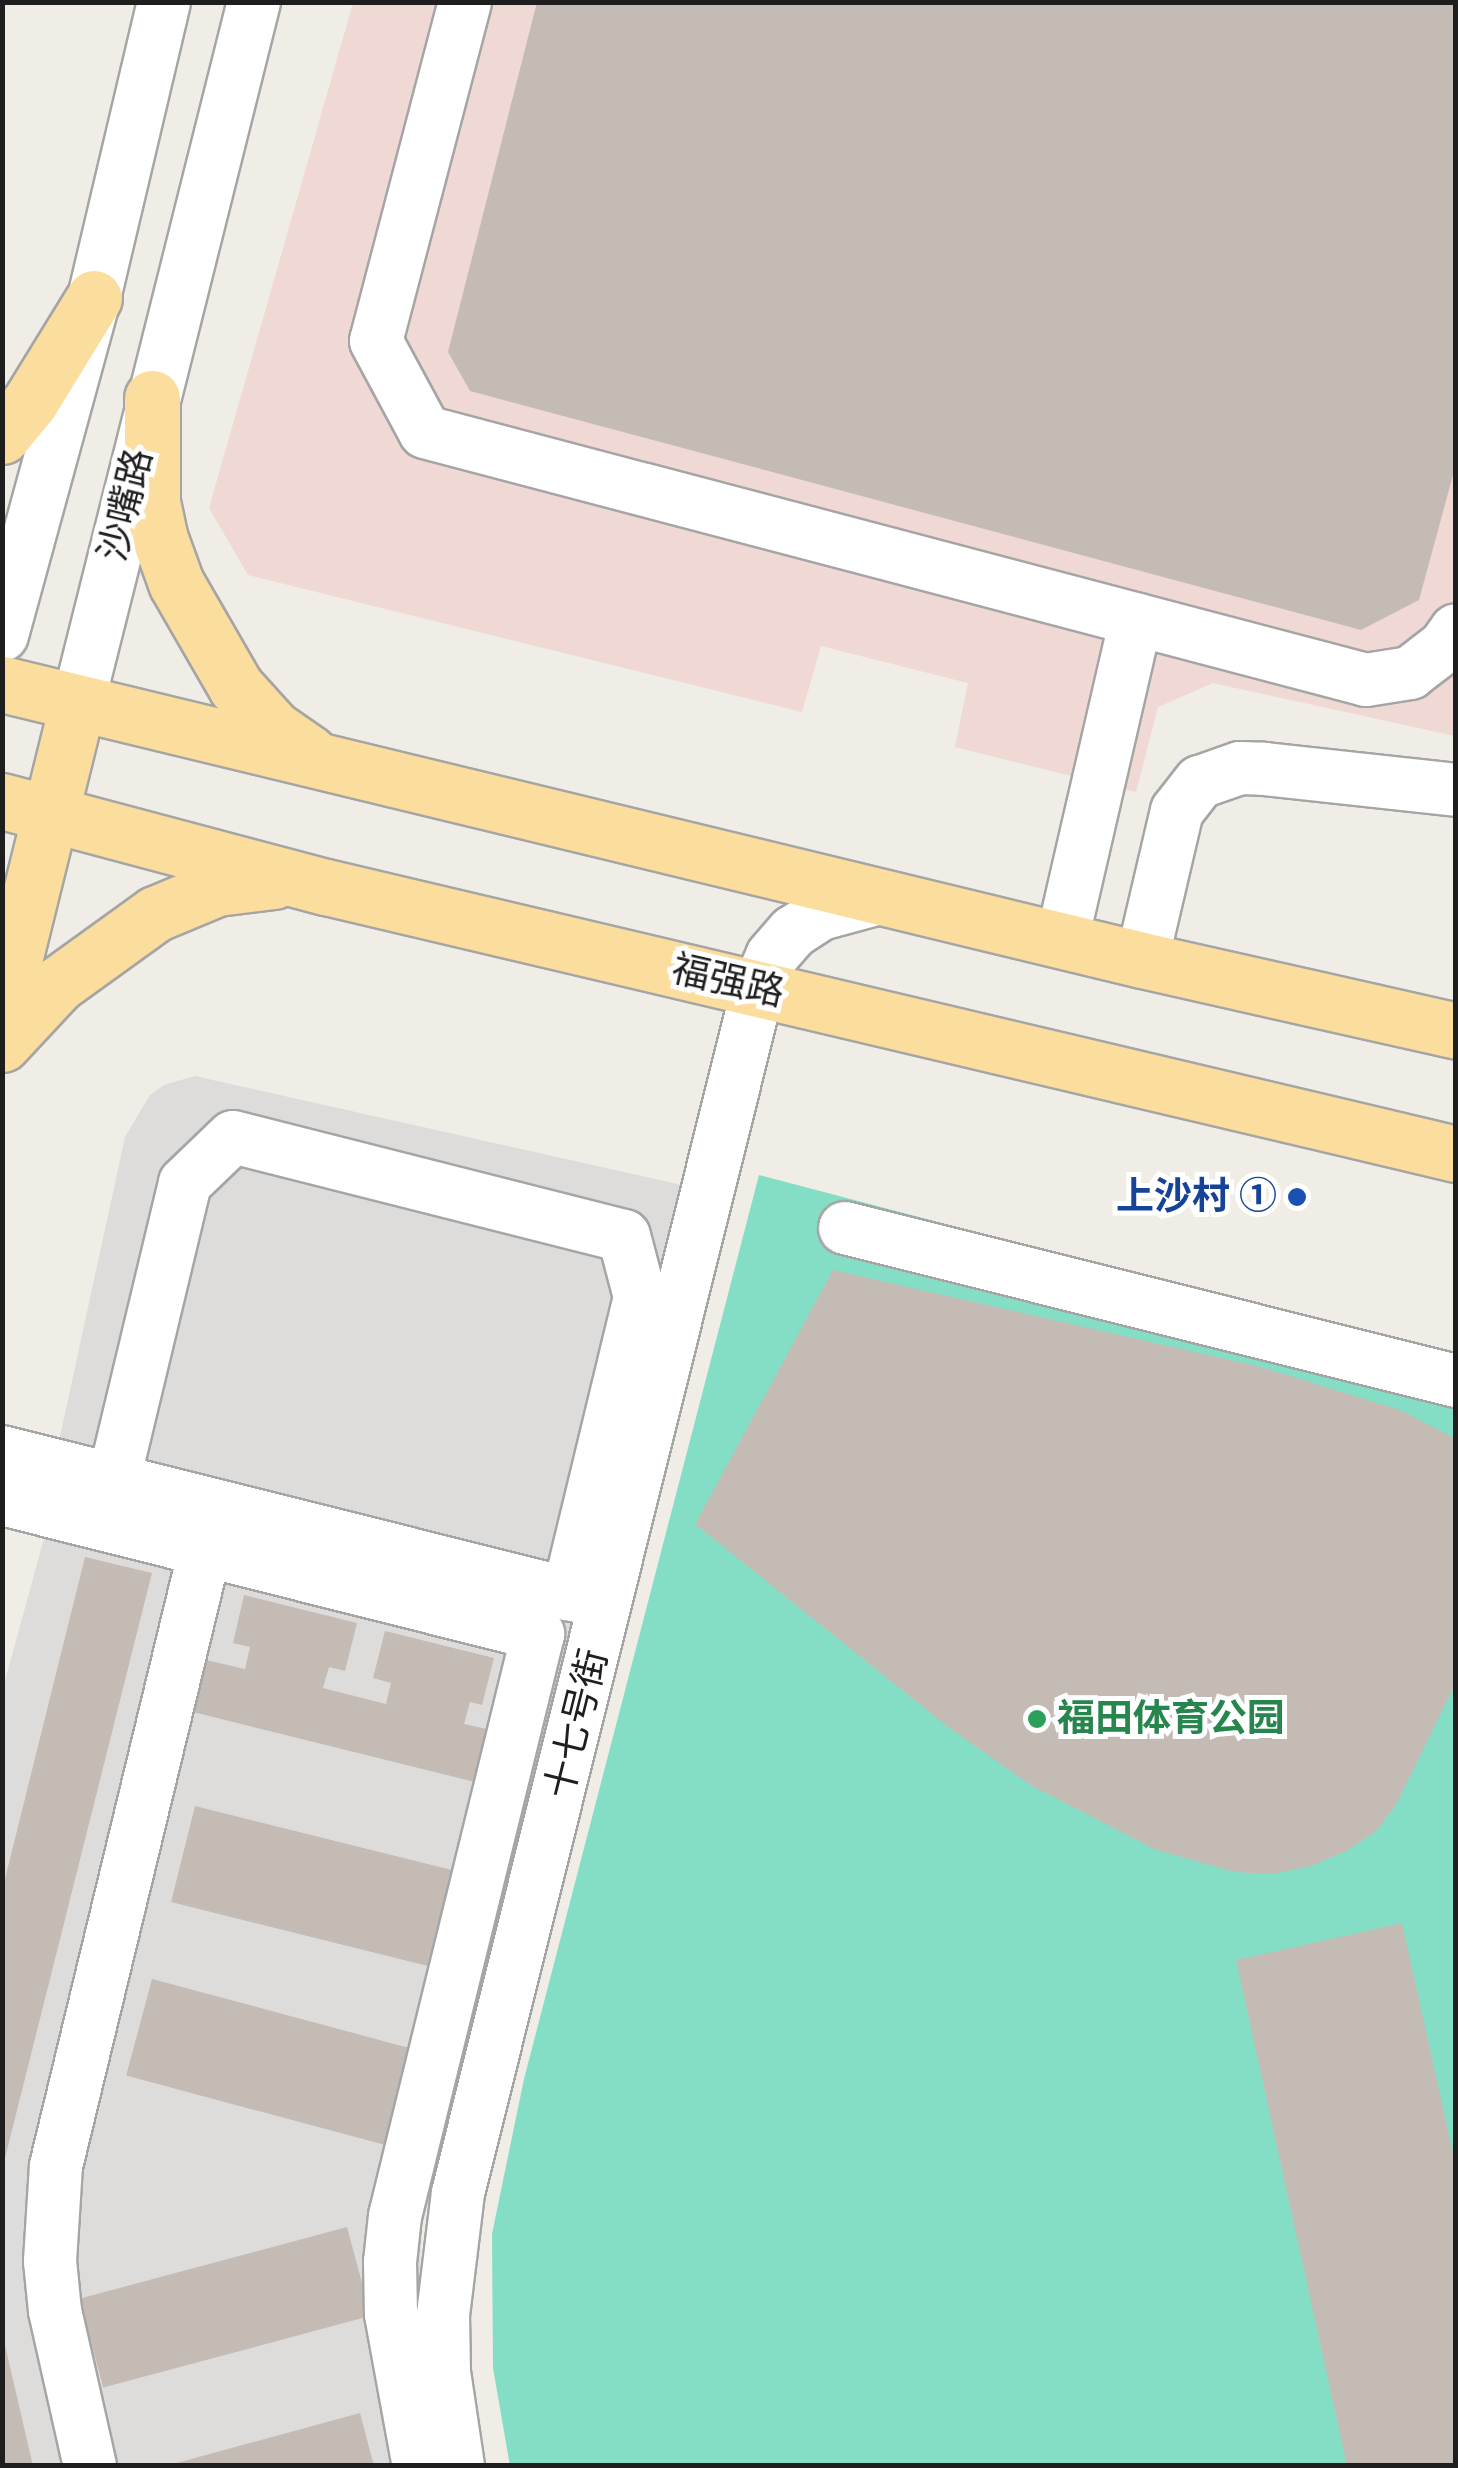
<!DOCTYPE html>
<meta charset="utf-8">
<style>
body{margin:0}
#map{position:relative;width:1458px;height:2468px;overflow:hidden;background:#efede5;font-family:Figtree,"Noto Sans SC",sans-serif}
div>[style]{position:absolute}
.residential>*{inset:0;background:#dddcdb}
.commercial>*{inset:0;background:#f0d8d4}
.pitch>*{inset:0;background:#83dec5}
.building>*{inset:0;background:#c4bcb4;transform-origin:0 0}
.roads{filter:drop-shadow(2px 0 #a5a5a5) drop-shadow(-2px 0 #a5a5a5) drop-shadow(0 2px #a5a5a5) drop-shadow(0 -2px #a5a5a5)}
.minor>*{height:52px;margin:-26px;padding:0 26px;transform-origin:26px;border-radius:26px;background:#fff}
.major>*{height:55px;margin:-27.5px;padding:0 27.5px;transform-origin:27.5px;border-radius:27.5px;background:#fbdd9e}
.dots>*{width:28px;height:28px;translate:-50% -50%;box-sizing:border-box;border:5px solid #fff;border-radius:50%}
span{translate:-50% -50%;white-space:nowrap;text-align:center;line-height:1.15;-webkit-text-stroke:10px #fff;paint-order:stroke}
.street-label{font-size:38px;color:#1e1e1e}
.transit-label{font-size:38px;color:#164399;font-weight:700}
.right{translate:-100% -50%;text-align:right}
.leisure-label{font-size:38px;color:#27864d;font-weight:700}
.left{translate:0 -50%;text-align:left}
.frame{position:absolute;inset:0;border:5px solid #1e1e1e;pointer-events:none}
</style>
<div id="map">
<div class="residential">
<div style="clip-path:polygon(195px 1076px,682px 1185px,575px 1613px,56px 1455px,125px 1137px,150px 1095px,164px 1085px)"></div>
<div style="clip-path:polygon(65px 1501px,574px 1616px,422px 2226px,416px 2337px,439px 2465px,3px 2466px,3px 1688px,43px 1542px)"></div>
</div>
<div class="commercial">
<div style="clip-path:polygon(353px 3px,1455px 3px,1455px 736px,1213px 683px,1158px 707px,1136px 792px,955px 747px,968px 683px,821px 646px,802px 712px,248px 575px,209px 508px)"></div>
</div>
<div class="pitch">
<div style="clip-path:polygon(759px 1175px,1455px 1358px,1455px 2465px,510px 2466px,493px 2368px,492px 2234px,524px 2079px)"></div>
</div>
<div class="building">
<div style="clip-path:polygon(537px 2px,1456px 2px,1456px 464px,1419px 600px,1361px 630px,470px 391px,448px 352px)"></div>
<div style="clip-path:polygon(833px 1270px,1261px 1367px,1400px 1410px,1456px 1439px,1456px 1682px,1397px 1803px,1376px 1831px,1346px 1851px,1311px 1866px,1273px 1874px,1235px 1872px,1156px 1850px,1032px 1786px,948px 1727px,695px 1524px)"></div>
<div style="clip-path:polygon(85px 1557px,152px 1573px,2px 2170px,2px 1891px)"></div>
<div style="clip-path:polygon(244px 1595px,357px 1623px,345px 1671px,329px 1667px,323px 1688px,386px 1704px,391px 1683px,373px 1678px,385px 1631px,494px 1658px,482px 1705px,470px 1702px,464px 1724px,500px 1732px,487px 1785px,193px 1712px,206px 1660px,245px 1669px,250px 1647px,233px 1643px)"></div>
<div style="left:195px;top:1806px;width:274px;height:99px;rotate:14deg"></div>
<div style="clip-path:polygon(1402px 1923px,1456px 2167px,1456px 2466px,1347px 2466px,1236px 1960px)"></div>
<div style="left:152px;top:1979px;width:277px;height:100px;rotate:15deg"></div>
<div style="left:347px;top:2227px;width:92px;height:277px;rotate:75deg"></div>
<div style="clip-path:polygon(4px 2341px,33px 2466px,2px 2466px)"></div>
<div style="clip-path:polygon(360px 2413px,374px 2466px,173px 2466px,173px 2464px)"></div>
</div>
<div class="roads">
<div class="minor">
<div style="left:465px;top:2px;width:350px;rotate:104.7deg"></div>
<div style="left:376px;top:341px;width:103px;rotate:61.7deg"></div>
<div style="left:425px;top:432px;width:973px;rotate:14.76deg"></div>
<div style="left:1366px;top:680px;width:45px;rotate:-9deg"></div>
<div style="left:1410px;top:673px;width:44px;rotate:-37.6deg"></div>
<div style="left:1445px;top:646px;width:19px;rotate:-55deg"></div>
<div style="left:2px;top:635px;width:349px;rotate:-74.7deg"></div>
<div style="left:94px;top:298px;width:304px;rotate:-76.7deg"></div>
<div style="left:78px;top:703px;width:723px;rotate:-75.91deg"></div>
<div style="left:1062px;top:940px;width:329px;rotate:-77deg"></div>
<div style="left:1142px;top:960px;width:153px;rotate:-76.8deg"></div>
<div style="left:1177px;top:811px;width:37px;rotate:-52deg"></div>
<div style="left:1200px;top:782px;width:42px;rotate:-19.3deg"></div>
<div style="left:1240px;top:768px;width:24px;rotate:2deg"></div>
<div style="left:1264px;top:769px;width:193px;rotate:6.2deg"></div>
<div style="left:845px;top:1228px;width:630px;rotate:14.06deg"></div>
<div style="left:2px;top:1452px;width:617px;rotate:14.06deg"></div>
<div style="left:114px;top:1479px;width:304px;rotate:-76.5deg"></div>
<div style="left:185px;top:1183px;width:66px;rotate:-43.8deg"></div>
<div style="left:233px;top:1137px;width:403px;rotate:14.2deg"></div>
<div style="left:624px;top:1236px;width:63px;rotate:75.3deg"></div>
<div style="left:640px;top:1297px;width:306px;rotate:103.6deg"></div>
<div style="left:2px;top:1499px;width:553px;rotate:14.14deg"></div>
<div style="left:538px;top:1634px;width:599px;rotate:103.8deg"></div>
<div style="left:395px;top:2216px;width:46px;rotate:96.2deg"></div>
<div style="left:390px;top:2262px;width:52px;rotate:88.9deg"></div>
<div style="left:391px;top:2314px;width:155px;rotate:79.6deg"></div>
<div style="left:90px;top:2466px;width:159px;rotate:-102.7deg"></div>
<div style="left:55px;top:2311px;width:50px;rotate:-95.7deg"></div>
<div style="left:50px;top:2261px;width:95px;rotate:-86.4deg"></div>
<div style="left:56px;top:2166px;width:634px;rotate:-76.4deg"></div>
<div style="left:458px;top:2466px;width:95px;rotate:-98.5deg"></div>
<div style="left:444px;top:2372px;width:57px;rotate:-91deg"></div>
<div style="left:443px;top:2315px;width:123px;rotate:-83deg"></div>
<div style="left:458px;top:2193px;width:1242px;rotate:-76.02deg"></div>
<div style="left:758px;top:988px;width:35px;rotate:-66deg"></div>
<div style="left:772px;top:956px;width:32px;rotate:-49deg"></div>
<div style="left:793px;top:932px;width:33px;rotate:-33deg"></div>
<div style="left:821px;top:914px;width:64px;rotate:-15.3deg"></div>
</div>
<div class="major">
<div style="left:152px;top:398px;width:104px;rotate:90deg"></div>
<div style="left:152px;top:502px;width:35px;rotate:78deg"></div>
<div style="left:159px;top:536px;width:50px;rotate:70.1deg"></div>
<div style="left:176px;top:583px;width:120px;rotate:60deg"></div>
<div style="left:236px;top:687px;width:55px;rotate:47.9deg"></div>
<div style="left:273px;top:728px;width:44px;rotate:34.8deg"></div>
<div style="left:2px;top:436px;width:44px;rotate:-50.5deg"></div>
<div style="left:30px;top:402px;width:122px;rotate:-58.4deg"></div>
<div style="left:2px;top:684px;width:1173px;rotate:13.61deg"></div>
<div style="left:1142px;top:960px;width:322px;rotate:12.7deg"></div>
<div style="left:2px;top:801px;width:335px;rotate:14.9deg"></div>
<div style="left:326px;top:887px;width:1161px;rotate:13.29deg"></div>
<div style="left:2px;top:1009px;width:315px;rotate:-76.1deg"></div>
<div style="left:2px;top:1044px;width:82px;rotate:-47deg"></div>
<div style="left:58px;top:984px;width:120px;rotate:-35.8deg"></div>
<div style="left:155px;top:914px;width:67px;rotate:-22.8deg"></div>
<div style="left:217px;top:888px;width:57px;rotate:-7deg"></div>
</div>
</div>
<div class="dots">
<div style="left:1297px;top:1197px;background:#1a4fb4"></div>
<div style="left:1037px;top:1719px;background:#2e9e5b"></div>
</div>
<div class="street-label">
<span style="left:126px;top:505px;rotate:-76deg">沙嘴路</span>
<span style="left:728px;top:981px;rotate:13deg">福强路</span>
<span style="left:577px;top:1724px;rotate:-76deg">十七号街</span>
</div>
<div class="transit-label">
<span class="right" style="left:1277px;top:1197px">上沙村 ①</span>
</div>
<div class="leisure-label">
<span class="left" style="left:1057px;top:1719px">福田体育公园</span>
</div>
<div class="frame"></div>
</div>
